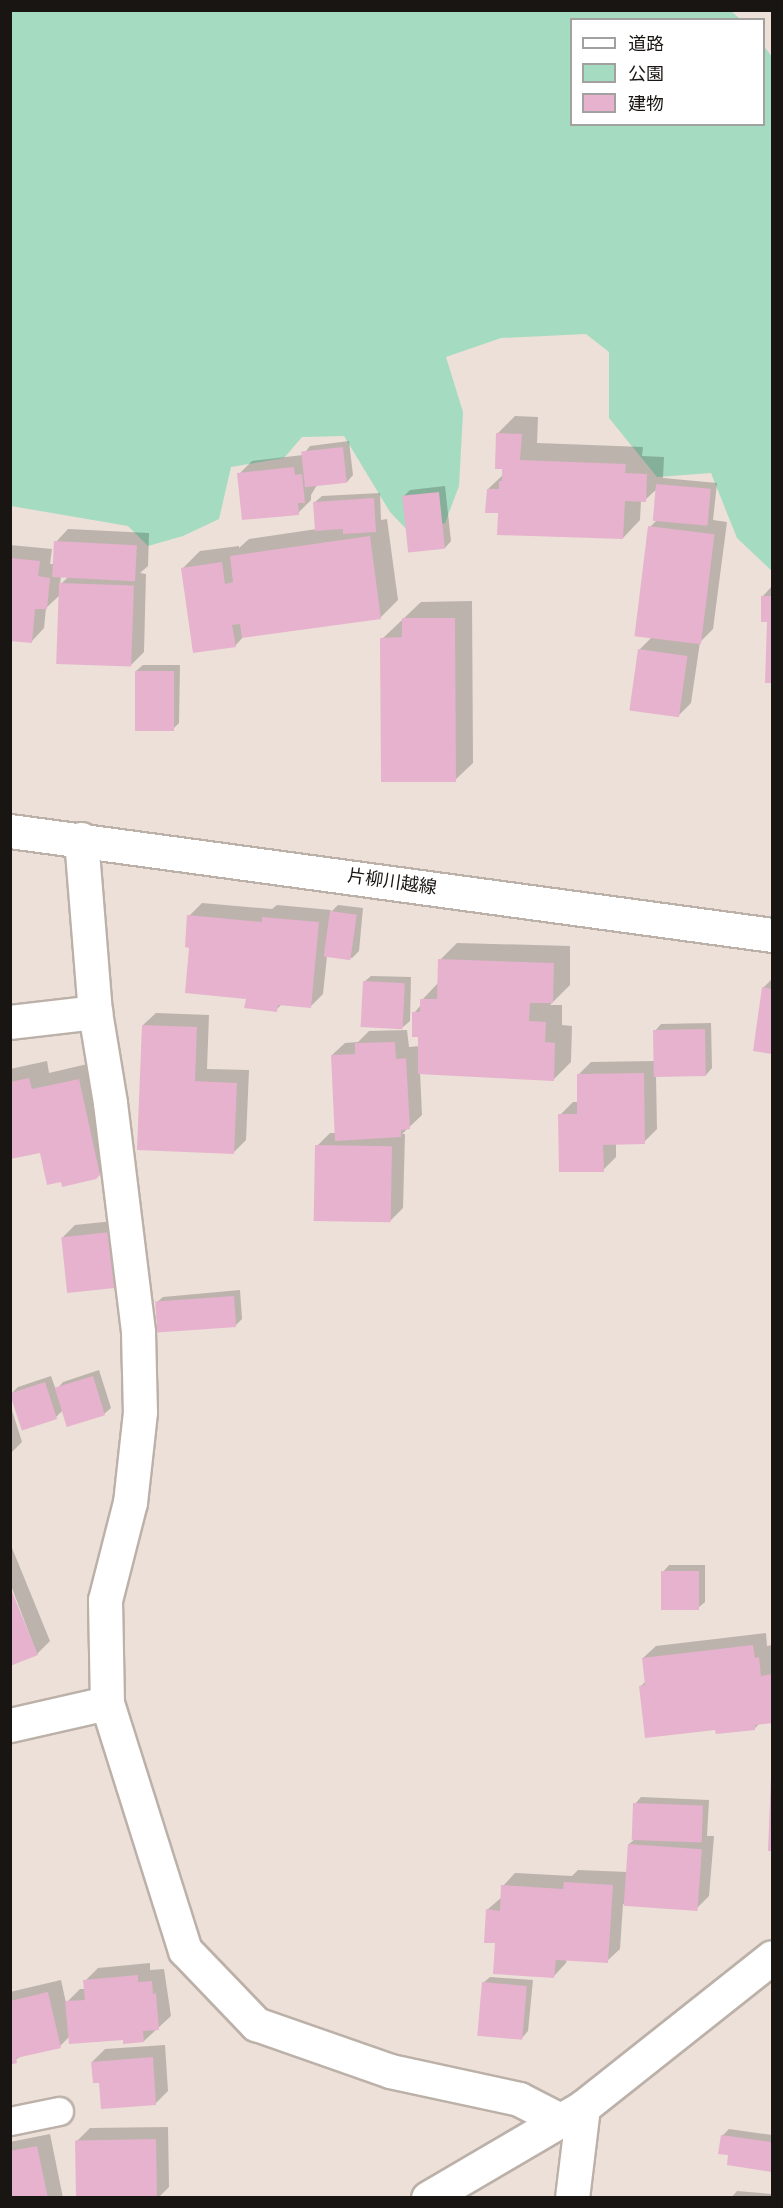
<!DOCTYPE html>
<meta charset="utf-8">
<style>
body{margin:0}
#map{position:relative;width:783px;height:2208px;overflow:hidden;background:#ece0d8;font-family:Poppins,"Noto Sans JP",sans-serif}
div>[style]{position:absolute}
.green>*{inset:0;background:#a5dbc0}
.shadow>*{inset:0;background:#0003}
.building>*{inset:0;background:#e6b2cd;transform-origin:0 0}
.roads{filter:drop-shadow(2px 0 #bcb1a9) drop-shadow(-2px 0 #bcb1a9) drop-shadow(0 2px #bcb1a9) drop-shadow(0 -2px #bcb1a9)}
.lane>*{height:27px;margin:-13.5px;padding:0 13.5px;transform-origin:13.5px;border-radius:13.5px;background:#fff}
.street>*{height:33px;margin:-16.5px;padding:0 16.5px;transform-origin:16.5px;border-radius:16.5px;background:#fff}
.secondary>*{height:33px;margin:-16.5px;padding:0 16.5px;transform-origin:16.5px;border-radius:16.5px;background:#fff}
span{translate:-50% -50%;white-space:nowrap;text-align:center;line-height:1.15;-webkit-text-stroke:4.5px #fff;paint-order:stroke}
.street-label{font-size:18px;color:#191512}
.frame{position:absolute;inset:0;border:12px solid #191512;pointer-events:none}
.legend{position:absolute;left:570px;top:18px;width:195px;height:108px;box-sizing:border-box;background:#fff;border:2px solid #a3a1a0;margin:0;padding:8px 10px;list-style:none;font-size:18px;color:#191512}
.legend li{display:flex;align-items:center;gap:12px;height:30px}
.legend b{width:30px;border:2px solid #a3a1a0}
</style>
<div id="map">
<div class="green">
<div style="clip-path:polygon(10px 11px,731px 11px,740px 19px,572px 20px,572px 124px,764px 124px,764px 46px,772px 57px,772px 571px,737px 538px,711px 473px,657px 477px,609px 418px,609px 352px,586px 334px,501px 338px,446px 357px,463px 412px,459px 486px,445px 523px,411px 534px,390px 512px,344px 436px,302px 437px,284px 458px,231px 467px,219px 519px,183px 536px,148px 546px,128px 526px,11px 506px)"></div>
</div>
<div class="shadow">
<div style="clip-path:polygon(515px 416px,538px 417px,537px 443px,643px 447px,642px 456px,664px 457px,663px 478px,717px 483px,713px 520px,727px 522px,713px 629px,700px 642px,691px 703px,678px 716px,640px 649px,653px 636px,650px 527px,657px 520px,658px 488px,645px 500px,641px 500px,640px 520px,623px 538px,499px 512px,488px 489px,504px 474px,497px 434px)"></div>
<div style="clip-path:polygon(349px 441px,353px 475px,347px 482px,317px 485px,311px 495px,311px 500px,298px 513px,239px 474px,252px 461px,303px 455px,310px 446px)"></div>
<div style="clip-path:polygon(445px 486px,451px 541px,445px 548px,403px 497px,410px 490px)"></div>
<div style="clip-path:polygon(380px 493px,381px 520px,387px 519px,398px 600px,380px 618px,244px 636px,235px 646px,183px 568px,200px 551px,239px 546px,239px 548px,249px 539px,317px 529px,315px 502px,322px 496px)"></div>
<div style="clip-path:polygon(evenodd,68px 529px,149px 533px,148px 566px,140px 573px,146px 574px,144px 652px,131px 665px,61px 594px,46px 608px,44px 628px,32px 641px,10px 639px,10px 545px,52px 549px,50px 564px,55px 564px,56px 542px,68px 529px,61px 576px,69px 576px,60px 585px,61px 576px)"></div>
<div style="clip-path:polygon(772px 586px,772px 681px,767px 681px,768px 621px,763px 596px)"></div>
<div style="clip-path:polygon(472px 601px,473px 763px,455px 780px,382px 639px,421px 602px)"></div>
<div style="clip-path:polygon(143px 665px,180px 665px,179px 723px,173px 729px,136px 671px)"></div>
<div style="clip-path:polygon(202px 903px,272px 909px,277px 905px,331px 910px,330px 913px,338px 905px,363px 908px,359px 951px,352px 958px,327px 956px,323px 994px,310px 1007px,282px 1004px,276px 1010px,247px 997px,191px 947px,189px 916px)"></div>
<div style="clip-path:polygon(457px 943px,570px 946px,570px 985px,550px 1005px,562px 1005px,562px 1025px,572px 1026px,571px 1062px,554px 1079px,420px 1072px,422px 1115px,402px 1134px,405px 1134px,403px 1208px,390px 1221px,317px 1146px,330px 1133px,336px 1133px,332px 1055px,345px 1043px,358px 1042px,369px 1031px,407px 1030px,409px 1047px,420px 1046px,414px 1013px,421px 1005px,422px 1000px,439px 982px,440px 960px)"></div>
<div style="clip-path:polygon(371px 976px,411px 977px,410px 1021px,403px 1027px,364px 982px)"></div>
<div style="clip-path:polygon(772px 979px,772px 1052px,754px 1050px,763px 988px)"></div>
<div style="clip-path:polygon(156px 1013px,209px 1015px,207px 1069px,249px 1070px,246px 1140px,233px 1153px,143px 1025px)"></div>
<div style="clip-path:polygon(711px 1023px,712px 1068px,706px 1075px,656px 1075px,657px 1129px,644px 1142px,616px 1143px,616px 1157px,603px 1170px,560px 1115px,573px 1102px,579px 1102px,578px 1075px,591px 1062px,655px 1061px,655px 1031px,661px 1024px)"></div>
<div style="clip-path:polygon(47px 1061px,49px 1073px,96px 1062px,117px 1156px,99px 1174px,62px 1180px,41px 1151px,10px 1158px,10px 1069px)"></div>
<div style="clip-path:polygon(123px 1220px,129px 1274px,62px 1238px,75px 1225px)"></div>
<div style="clip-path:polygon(240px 1290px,242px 1319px,236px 1325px,156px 1303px,163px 1297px)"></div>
<div style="clip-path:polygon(99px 1370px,111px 1408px,104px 1414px,63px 1410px,56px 1417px,11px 1394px,18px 1387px,51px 1376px,56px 1390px,63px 1382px)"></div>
<div style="clip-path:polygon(10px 1404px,22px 1442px,10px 1454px)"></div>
<div style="clip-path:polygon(10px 1543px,50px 1641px,37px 1654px,10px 1583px)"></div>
<div style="clip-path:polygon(669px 1565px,705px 1565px,705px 1602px,698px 1608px,663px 1572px)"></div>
<div style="clip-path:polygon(766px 1633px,767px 1646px,772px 1645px,772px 1721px,760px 1723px,755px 1728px,717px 1728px,641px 1686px,646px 1681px,643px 1658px,656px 1646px)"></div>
<div style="clip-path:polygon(772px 1765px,772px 1850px,769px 1850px)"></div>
<div style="clip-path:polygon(641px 1797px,709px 1800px,707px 1836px,714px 1836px,709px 1896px,696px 1909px,623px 1904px,620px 1949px,607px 1961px,567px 1959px,566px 1963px,554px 1976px,497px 1942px,487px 1910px,502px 1897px,503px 1886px,515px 1873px,572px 1876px,578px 1870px,628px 1872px,629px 1844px,636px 1838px,635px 1804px)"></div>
<div style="clip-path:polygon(150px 1963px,150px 1970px,164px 1969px,171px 2016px,144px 2041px,70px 2036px,60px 2046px,23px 2055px,10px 2063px,10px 1992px,61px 1980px,66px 2003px,80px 1989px,86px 1989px,85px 1981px,98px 1968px)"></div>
<div style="clip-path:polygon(490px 1977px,533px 1980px,528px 2031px,522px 2038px,483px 1983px)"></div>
<div style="clip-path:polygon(165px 2045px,168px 2091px,156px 2103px,101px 2081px,92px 2062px,105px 2049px)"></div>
<div style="clip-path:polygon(168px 2127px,169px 2187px,158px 2198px,77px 2198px,77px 2141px,90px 2128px)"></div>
<div style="clip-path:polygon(729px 2129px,772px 2135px,772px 2171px,728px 2164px,730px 2154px,722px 2136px)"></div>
<div style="clip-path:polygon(50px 2134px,63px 2198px,10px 2198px,10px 2142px)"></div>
<div style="clip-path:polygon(737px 2191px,772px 2194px,772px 2198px,731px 2198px)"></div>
</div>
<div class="building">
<div style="clip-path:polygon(496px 433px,522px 434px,520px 460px,626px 464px,625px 473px,647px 474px,646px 502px,625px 501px,623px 539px,497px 535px,498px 513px,485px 513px,487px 489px,499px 489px,499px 481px,502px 481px,502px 469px,495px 469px)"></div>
<div style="left:343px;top:447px;width:36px;height:42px;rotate:84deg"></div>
<div style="clip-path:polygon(294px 467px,295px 475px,302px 474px,305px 503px,298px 503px,299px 515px,242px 520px,237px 473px)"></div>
<div style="left:656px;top:484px;width:55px;height:37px;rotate:5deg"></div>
<div style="left:439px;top:492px;width:57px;height:37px;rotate:84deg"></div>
<div style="clip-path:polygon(374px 498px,376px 532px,343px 534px,343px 529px,315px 531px,313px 502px)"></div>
<div style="left:648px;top:526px;width:67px;height:111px;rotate:7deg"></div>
<div style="clip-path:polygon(370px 536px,381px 619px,242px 638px,240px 624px,232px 625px,236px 647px,193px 653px,181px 568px,222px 562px,225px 584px,233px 582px,230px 556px)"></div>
<div style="left:54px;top:541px;width:83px;height:36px;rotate:3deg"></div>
<div style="clip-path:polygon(10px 558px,40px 561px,38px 576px,50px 578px,47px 609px,35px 609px,32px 643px,10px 641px)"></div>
<div style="left:59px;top:583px;width:75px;height:81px;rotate:2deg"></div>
<div style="clip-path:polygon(761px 596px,772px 596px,772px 683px,765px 683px,767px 622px,761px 622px)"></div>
<div style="clip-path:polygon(402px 618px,455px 618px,456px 782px,381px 782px,380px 638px,402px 637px)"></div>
<div style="left:638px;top:649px;width:50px;height:62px;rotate:8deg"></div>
<div style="left:135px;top:671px;width:39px;height:60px"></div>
<div style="left:330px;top:911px;width:27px;height:46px;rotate:8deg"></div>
<div style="clip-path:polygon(187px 915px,262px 922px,262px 917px,319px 922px,311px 1008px,278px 1005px,277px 1012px,244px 1008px,246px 999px,185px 993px,189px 948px,185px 947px)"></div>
<div style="clip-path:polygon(438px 959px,554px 963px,553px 1003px,530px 1003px,529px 1021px,546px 1022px,545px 1042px,555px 1043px,554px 1081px,418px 1074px,418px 1037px,412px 1037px,412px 1012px,420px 1012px,420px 999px,437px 999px)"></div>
<div style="left:363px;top:981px;width:42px;height:46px;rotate:3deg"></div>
<div style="clip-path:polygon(762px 987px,772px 989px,772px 1054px,753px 1051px)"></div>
<div style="clip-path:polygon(142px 1025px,197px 1027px,195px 1081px,237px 1083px,234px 1154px,137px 1150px)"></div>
<div style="left:705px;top:1029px;width:47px;height:52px;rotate:89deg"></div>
<div style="clip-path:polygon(395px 1042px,396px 1059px,406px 1058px,410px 1129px,401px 1130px,401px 1137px,335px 1141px,331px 1055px,355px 1054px,355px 1043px)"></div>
<div style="clip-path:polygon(644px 1073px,645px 1144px,603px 1145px,604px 1172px,559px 1172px,558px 1114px,577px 1114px,577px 1074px)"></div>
<div style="clip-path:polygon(29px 1078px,32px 1089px,79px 1079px,100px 1175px,96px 1179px,62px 1187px,61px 1182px,47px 1185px,40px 1153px,10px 1159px,10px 1082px)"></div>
<div style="left:315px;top:1145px;width:77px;height:76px;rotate:1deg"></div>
<div style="left:111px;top:1232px;width:56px;height:50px;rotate:84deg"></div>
<div style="left:234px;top:1296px;width:31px;height:79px;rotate:86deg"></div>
<div style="left:93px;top:1376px;width:41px;height:40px;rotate:73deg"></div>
<div style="left:45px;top:1382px;width:39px;height:37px;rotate:72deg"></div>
<div style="left:661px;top:1571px;width:38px;height:39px"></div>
<div style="clip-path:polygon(10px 1587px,38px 1655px,10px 1666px)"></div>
<div style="clip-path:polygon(753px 1645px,755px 1658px,759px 1657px,761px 1676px,772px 1674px,772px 1723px,755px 1725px,755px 1730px,716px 1734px,715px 1730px,645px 1738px,639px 1686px,645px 1685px,642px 1658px)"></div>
<div style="clip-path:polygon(771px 1777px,772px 1777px,772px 1851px,768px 1851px)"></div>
<div style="left:633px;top:1803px;width:70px;height:37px;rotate:2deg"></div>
<div style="left:628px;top:1844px;width:74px;height:62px;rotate:4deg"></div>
<div style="clip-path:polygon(564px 1882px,613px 1885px,608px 1963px,556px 1960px,554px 1978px,493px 1974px,495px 1943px,484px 1943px,486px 1909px,500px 1911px,501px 1885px,563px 1889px)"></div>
<div style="clip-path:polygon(138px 1975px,138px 1982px,152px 1981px,153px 1994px,156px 1993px,159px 2030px,143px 2031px,144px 2042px,123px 2044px,123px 2040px,69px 2044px,65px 2001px,85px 2000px,83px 1980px)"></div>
<div style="left:482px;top:1982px;width:45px;height:54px;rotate:5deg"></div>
<div style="clip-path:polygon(48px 1992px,61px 2048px,16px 2058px,17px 2063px,10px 2065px,10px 2001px)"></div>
<div style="clip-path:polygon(153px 2057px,156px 2105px,101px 2109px,99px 2083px,93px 2083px,91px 2062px)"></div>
<div style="clip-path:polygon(721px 2135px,772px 2142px,772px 2172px,727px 2165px,728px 2155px,718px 2154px)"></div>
<div style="left:156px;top:2139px;width:59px;height:81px;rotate:89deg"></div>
<div style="clip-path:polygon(37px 2146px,48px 2198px,10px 2198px,10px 2151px)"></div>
</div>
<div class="roads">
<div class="lane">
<div style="left:10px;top:2121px;width:50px;rotate:-11.5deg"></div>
</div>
<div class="street">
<div style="left:81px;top:839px;width:174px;rotate:85.4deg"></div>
<div style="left:95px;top:1012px;width:92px;rotate:80.6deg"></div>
<div style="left:110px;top:1103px;width:231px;rotate:83deg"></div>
<div style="left:138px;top:1332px;width:80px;rotate:88.6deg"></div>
<div style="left:140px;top:1412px;width:91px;rotate:96.3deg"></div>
<div style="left:130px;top:1502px;width:101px;rotate:104.3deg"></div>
<div style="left:105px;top:1600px;width:103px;rotate:88.9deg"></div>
<div style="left:107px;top:1703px;width:259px;rotate:72.5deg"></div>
<div style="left:185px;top:1950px;width:103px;rotate:46.2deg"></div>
<div style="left:256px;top:2024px;width:142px;rotate:19.3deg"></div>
<div style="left:390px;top:2071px;width:132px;rotate:12.2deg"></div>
<div style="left:519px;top:2099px;width:46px;rotate:27.1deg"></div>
<div style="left:10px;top:1022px;width:86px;rotate:-6.7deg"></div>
<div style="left:10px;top:1725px;width:99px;rotate:-12.8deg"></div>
<div style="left:572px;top:2198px;width:92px;rotate:-83.1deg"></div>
</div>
<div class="secondary">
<div style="left:10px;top:831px;width:769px;rotate:7.77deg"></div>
<div style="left:428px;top:2198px;width:180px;rotate:-30.4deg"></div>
<div style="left:583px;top:2107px;width:241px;rotate:-38.4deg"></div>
</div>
</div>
<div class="street-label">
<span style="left:392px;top:882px;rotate:8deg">片柳川越線</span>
</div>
<div class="frame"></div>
<ul class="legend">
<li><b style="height:8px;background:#fff"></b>道路</li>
<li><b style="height:16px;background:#a5dbc0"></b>公園</li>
<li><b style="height:16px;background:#e6b2cd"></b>建物</li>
</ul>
</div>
